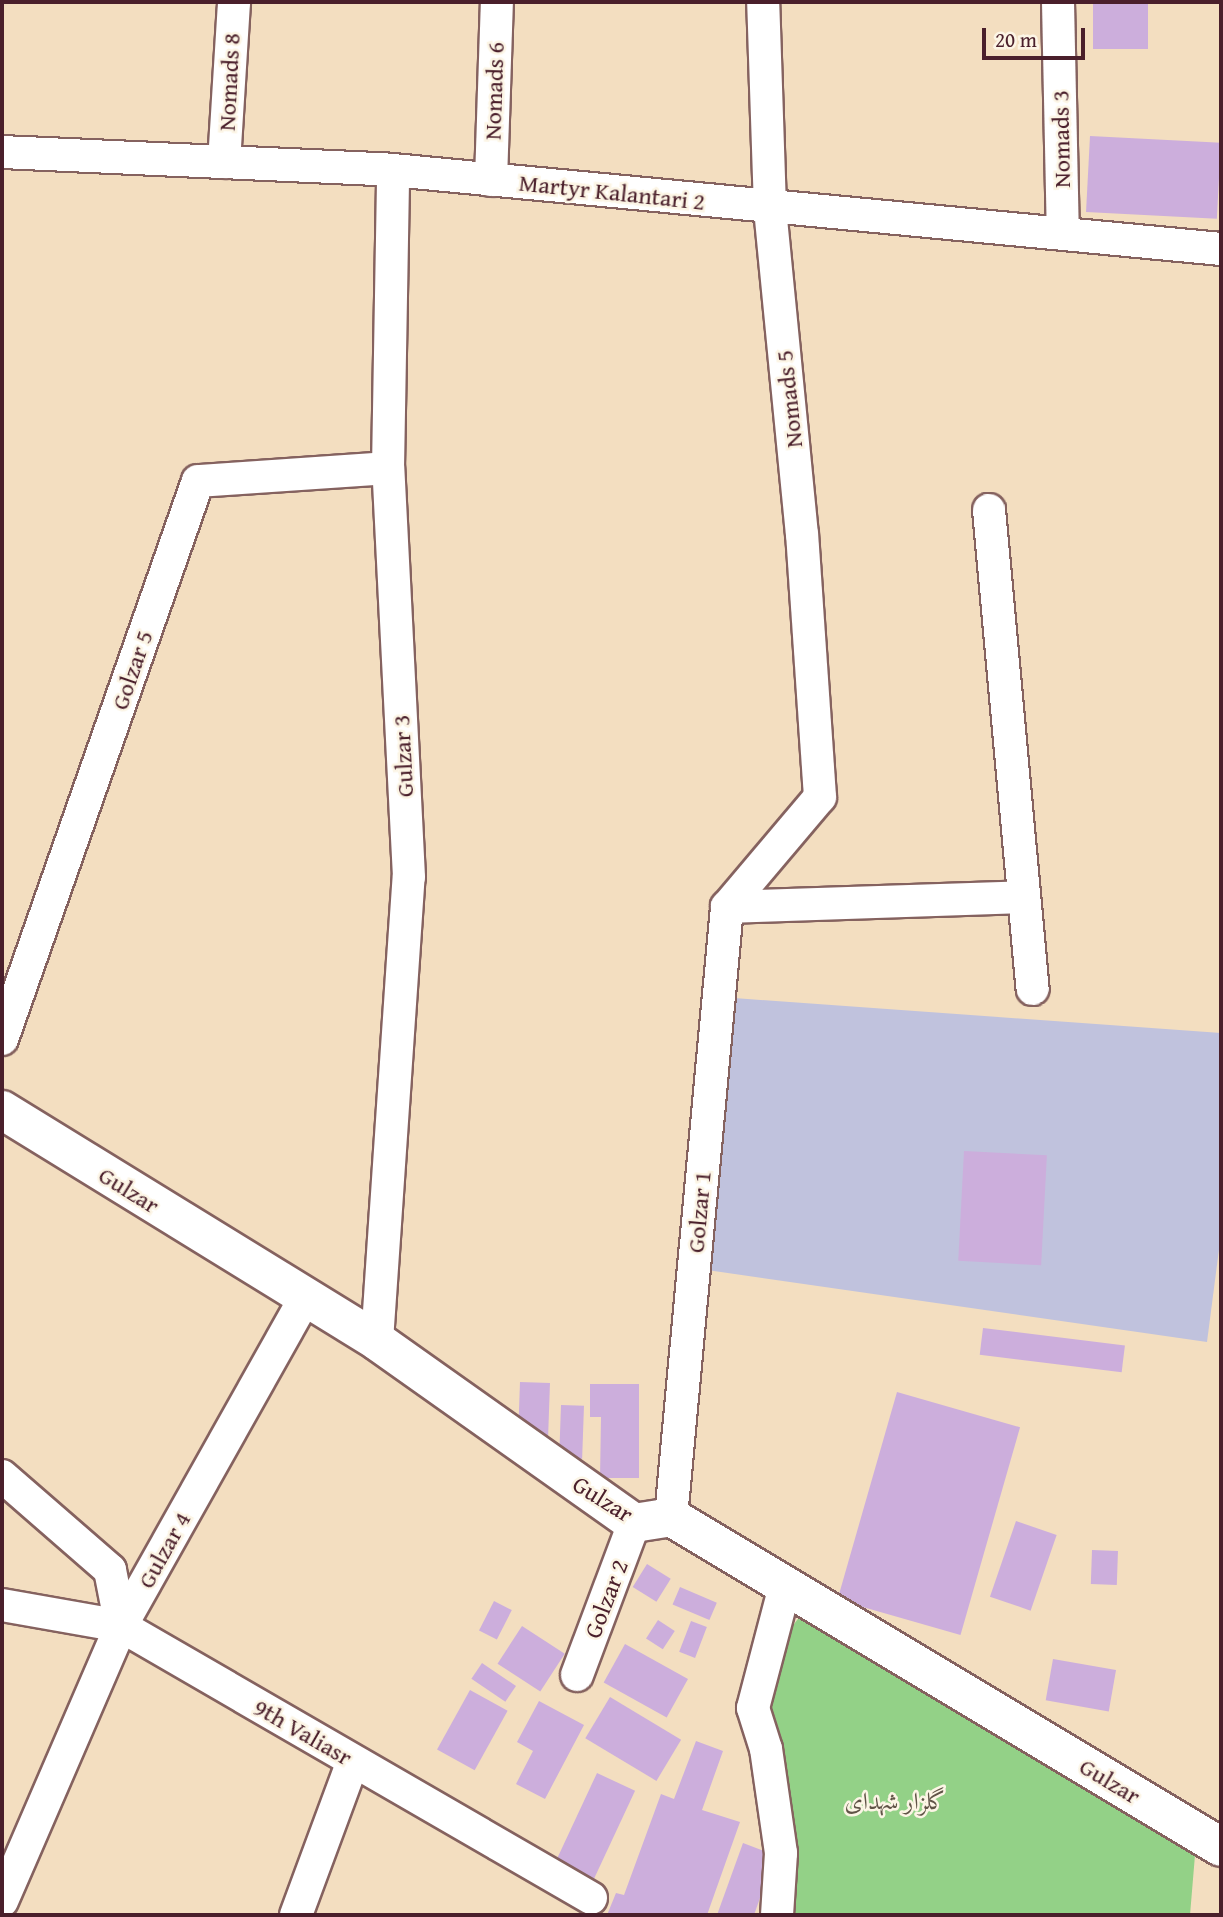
<!DOCTYPE html>
<meta charset="utf-8">
<style>
body{margin:0}
#map{position:relative;width:1223px;height:1917px;overflow:hidden;background:#f3dec0;font-family:"Gentium Book Plus",Amiri,serif}
div>[style]{position:absolute}
.industrial>*{inset:0;background:#c0c2dd}
.green>*{inset:0;background:#93d187}
.building>*{inset:0;background:#ccaedc;transform-origin:0 0}
.roads{filter:drop-shadow(2px 0 #85625f) drop-shadow(-2px 0 #85625f) drop-shadow(0 2px #85625f) drop-shadow(0 -2px #85625f)}
.minor>*{height:32px;margin:-16px;padding:0 16px;transform-origin:16px;border-radius:16px;background:#fff}
.tertiary>*{height:38px;margin:-19px;padding:0 19px;transform-origin:19px;border-radius:19px;background:#fff}
span{translate:-50% -50%;white-space:nowrap;text-align:center;line-height:1.15;-webkit-text-stroke:5px #fcf5e5;paint-order:stroke}
.street-label{font-size:24px;color:#4a1f2b}
.park-label{font-size:24px;color:#605447}
.frame{position:absolute;inset:0;border:4px solid #4a1f2b;pointer-events:none}
.scale{position:absolute;left:982px;top:28px;width:103px;height:32px;box-sizing:border-box;border:4px solid #4a1f2b;border-top:0;padding-left:9px;font-size:21px;line-height:24px;white-space:nowrap;color:#4a1f2b;-webkit-text-stroke:5px #fcf5e5;paint-order:stroke}
</style>
<div id="map">
<div class="industrial">
<div style="clip-path:polygon(734px 998px,1221px 1033px,1221px 1234px,1207px 1342px,707px 1270px)"></div>
</div>
<div class="green">
<div style="clip-path:polygon(800px 1616px,1046px 1759px,1195px 1855px,1190px 1915px,795px 1915px,777px 1787px,771px 1693px,775px 1650px)"></div>
</div>
<div class="building">
<div style="left:1093px;top:2px;width:55px;height:47px"></div>
<div style="left:1090px;top:136px;width:131px;height:76px;rotate:3deg"></div>
<div style="left:964px;top:1151px;width:83px;height:110px;rotate:3deg"></div>
<div style="left:983px;top:1328px;width:143px;height:27px;rotate:7deg"></div>
<div style="left:520px;top:1382px;width:30px;height:54px;rotate:2deg"></div>
<div style="clip-path:polygon(590px 1384px,639px 1384px,639px 1478px,600px 1478px,601px 1417px,590px 1417px)"></div>
<div style="left:897px;top:1392px;width:128px;height:216px;rotate:16deg"></div>
<div style="left:561px;top:1405px;width:23px;height:53px;rotate:2deg"></div>
<div style="left:1016px;top:1521px;width:43px;height:80px;rotate:19deg"></div>
<div style="left:1092px;top:1550px;width:26px;height:34px;rotate:2deg"></div>
<div style="left:647px;top:1564px;width:28px;height:27px;rotate:32deg"></div>
<div style="left:680px;top:1587px;width:40px;height:19px;rotate:23deg"></div>
<div style="left:494px;top:1601px;width:20px;height:33px;rotate:27deg"></div>
<div style="left:658px;top:1620px;width:20px;height:22px;rotate:33deg"></div>
<div style="left:691px;top:1621px;width:17px;height:33px;rotate:21deg"></div>
<div style="left:522px;top:1626px;width:51px;height:45px;rotate:33deg"></div>
<div style="left:625px;top:1644px;width:72px;height:44px;rotate:29deg"></div>
<div style="left:1053px;top:1659px;width:64px;height:42px;rotate:10deg"></div>
<div style="left:482px;top:1663px;width:41px;height:19px;rotate:34deg"></div>
<div style="left:470px;top:1690px;width:43px;height:68px;rotate:29deg"></div>
<div style="left:610px;top:1697px;width:83px;height:48px;rotate:31deg"></div>
<div style="clip-path:polygon(539px 1701px,584px 1725px,545px 1799px,516px 1784px,533px 1751px,517px 1742px)"></div>
<div style="clip-path:polygon(696px 1741px,723px 1751px,702px 1810px,740px 1822px,707px 1915px,607px 1915px,616px 1893px,624px 1895px,661px 1794px,674px 1799px)"></div>
<div style="left:597px;top:1773px;width:42px;height:101px;rotate:25deg"></div>
<div style="clip-path:polygon(743px 1843px,775px 1855px,754px 1915px,717px 1915px)"></div>
</div>
<div class="roads">
<div class="minor">
<div style="left:1058px;top:2px;width:232px;rotate:88.8deg"></div>
<div style="left:2px;top:152px;width:391px;rotate:2.6deg"></div>
<div style="left:393px;top:170px;width:832px;rotate:5.45deg"></div>
<div style="left:224px;top:162px;width:160px;rotate:-86.4deg"></div>
<div style="left:491px;top:180px;width:178px;rotate:-88.1deg"></div>
<div style="left:989px;top:510px;width:481px;rotate:84.8deg"></div>
<div style="left:727px;top:907px;width:144px;rotate:-49.8deg"></div>
<div style="left:820px;top:797px;width:263px;rotate:-93.9deg"></div>
<div style="left:802px;top:535px;width:329px;rotate:-95.6deg"></div>
<div style="left:770px;top:208px;width:206px;rotate:-91.9deg"></div>
<div style="left:727px;top:907px;width:297px;rotate:-1.9deg"></div>
<div style="left:2px;top:1039px;width:591px;rotate:-70.65deg"></div>
<div style="left:198px;top:481px;width:190px;rotate:-3.9deg"></div>
<div style="left:377px;top:1341px;width:465px;rotate:-86.1deg"></div>
<div style="left:409px;top:877px;width:410px;rotate:-92.9deg"></div>
<div style="left:388px;top:468px;width:298px;rotate:-89deg"></div>
<div style="left:2px;top:1476px;width:143px;rotate:41deg"></div>
<div style="left:110px;top:1570px;width:57px;rotate:78.9deg"></div>
<div style="left:671px;top:1517px;width:613px;rotate:-84.75deg"></div>
<div style="left:2px;top:1605px;width:121px;rotate:10deg"></div>
<div style="left:121px;top:1626px;width:543px;rotate:30.06deg"></div>
<div style="left:577px;top:1675px;width:162px;rotate:-69.4deg"></div>
<div style="left:2px;top:1901px;width:300px;rotate:-66.6deg"></div>
<div style="left:121px;top:1626px;width:376px;rotate:-60.7deg"></div>
<div style="left:296px;top:1915px;width:164px;rotate:-69.7deg"></div>
<div style="left:777px;top:1915px;width:62px;rotate:-86.3deg"></div>
<div style="left:781px;top:1853px;width:105px;rotate:-98.2deg"></div>
<div style="left:766px;top:1749px;width:43px;rotate:-107.6deg"></div>
<div style="left:753px;top:1708px;width:126px;rotate:-75.3deg"></div>
</div>
<div class="tertiary">
<div style="left:2px;top:1110px;width:440px;rotate:31.6deg"></div>
<div style="left:377px;top:1341px;width:315px;rotate:35.3deg"></div>
<div style="left:634px;top:1523px;width:37px;rotate:-9deg"></div>
<div style="left:671px;top:1517px;width:641px;rotate:30.96deg"></div>
</div>
</div>
<div class="street-label">
<span style="left:229px;top:82px;rotate:-87deg">Nomads 8</span>
<span style="left:494px;top:91px;rotate:-88deg">Nomads 6</span>
<span style="left:1061px;top:139px;rotate:-91deg">Nomads 3</span>
<span style="left:612px;top:192px;rotate:6deg">Martyr Kalantari 2</span>
<span style="left:789px;top:399px;rotate:-96deg">Nomads 5</span>
<span style="left:132px;top:670px;rotate:-71deg">Golzar 5</span>
<span style="left:403px;top:756px;rotate:-93deg">Gulzar 3</span>
<span style="left:129px;top:1190px;rotate:32deg">Gulzar</span>
<span style="left:699px;top:1212px;rotate:-85deg">Golzar 1</span>
<span style="left:603px;top:1499px;rotate:32deg">Gulzar</span>
<span style="left:164px;top:1550px;rotate:-61deg">Gulzar 4</span>
<span style="left:606px;top:1599px;rotate:-69deg">Golzar 2</span>
<span style="left:303px;top:1732px;rotate:30deg">9th Valiasr</span>
<span style="left:1110px;top:1781px;rotate:31deg">Gulzar</span>
</div>
<div class="park-label">
<span style="left:895px;top:1801px">گلزار شهدای</span>
</div>
<div class="frame"></div>
<div class="scale">20 m</div>
</div>
